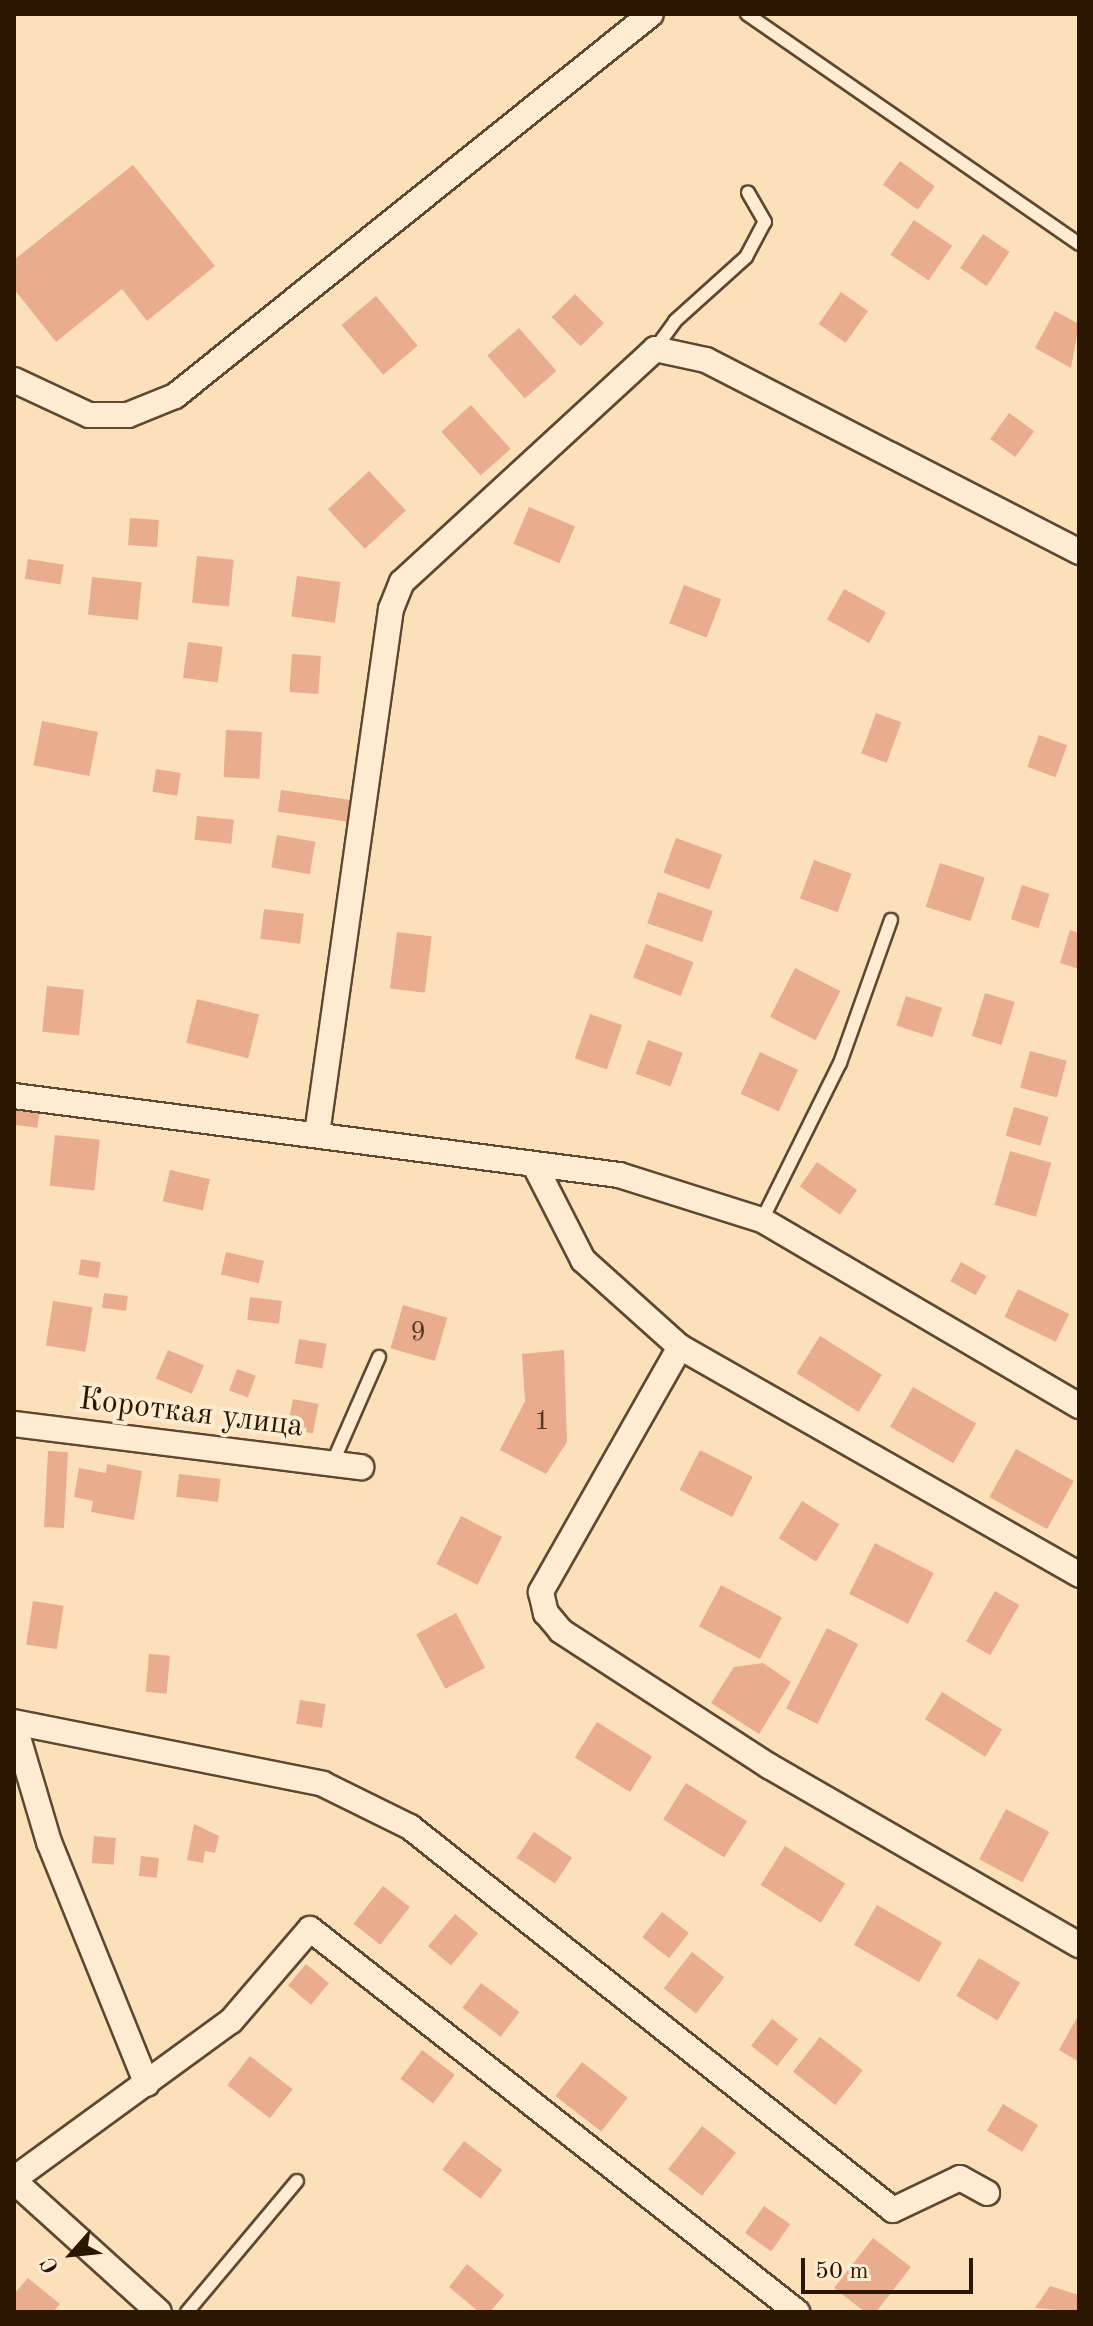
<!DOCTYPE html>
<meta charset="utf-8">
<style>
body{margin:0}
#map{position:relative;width:1093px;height:2326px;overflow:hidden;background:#fce0ba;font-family:"Old Standard TT",serif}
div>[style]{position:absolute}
.building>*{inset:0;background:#e9ad8e;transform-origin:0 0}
.roads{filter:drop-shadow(2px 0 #5e482f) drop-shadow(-2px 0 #5e482f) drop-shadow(0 2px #5e482f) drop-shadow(0 -2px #5e482f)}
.lane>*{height:12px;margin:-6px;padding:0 6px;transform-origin:6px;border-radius:6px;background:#fdebd2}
.street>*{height:24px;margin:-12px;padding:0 12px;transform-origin:12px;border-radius:12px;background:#fdebd2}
span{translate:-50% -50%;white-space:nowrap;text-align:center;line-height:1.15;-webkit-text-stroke:8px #fdebd2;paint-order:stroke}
.number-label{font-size:28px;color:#5a3c24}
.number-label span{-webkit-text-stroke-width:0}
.street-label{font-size:32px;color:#2a1601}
.frame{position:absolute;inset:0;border:16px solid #2a1601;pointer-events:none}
.north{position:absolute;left:32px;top:2214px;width:80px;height:80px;-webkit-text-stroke:6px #fdebd2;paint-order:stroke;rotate:243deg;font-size:22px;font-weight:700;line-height:32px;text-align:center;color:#2a1601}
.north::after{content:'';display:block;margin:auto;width:28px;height:36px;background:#2a1601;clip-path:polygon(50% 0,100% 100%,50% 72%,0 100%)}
.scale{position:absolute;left:801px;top:2258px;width:172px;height:36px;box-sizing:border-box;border:4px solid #2a1601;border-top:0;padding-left:10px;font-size:24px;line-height:28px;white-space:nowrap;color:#2a1601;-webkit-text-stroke:6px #fdebd2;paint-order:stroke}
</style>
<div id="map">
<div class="building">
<div style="left:900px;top:161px;width:43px;height:29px;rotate:36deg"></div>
<div style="clip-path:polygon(133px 165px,215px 266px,147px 321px,122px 289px,56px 342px,14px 289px,14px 260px)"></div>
<div style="left:914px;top:220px;width:46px;height:42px;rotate:34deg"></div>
<div style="left:983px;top:234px;width:32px;height:41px;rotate:34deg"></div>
<div style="left:841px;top:292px;width:33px;height:39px;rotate:35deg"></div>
<div style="left:575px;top:294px;width:41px;height:33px;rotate:45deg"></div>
<div style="left:376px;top:296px;width:65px;height:45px;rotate:50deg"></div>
<div style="clip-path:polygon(1055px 311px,1079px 324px,1071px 368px,1035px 348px)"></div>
<div style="left:519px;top:328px;width:57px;height:42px;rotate:49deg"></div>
<div style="left:471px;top:405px;width:59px;height:40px;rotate:48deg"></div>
<div style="left:1009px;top:413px;width:31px;height:32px;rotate:36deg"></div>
<div style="left:369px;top:471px;width:54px;height:56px;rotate:47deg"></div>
<div style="left:529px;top:507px;width:50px;height:40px;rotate:23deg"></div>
<div style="left:130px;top:518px;width:29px;height:27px;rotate:4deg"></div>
<div style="left:197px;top:556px;width:37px;height:47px;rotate:6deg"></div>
<div style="left:28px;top:559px;width:36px;height:20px;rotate:9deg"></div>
<div style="left:297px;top:576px;width:44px;height:41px;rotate:8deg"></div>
<div style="left:92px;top:577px;width:50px;height:38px;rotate:6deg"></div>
<div style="left:684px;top:585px;width:40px;height:41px;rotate:21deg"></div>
<div style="left:844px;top:589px;width:48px;height:35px;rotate:29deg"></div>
<div style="left:188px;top:642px;width:35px;height:36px;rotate:8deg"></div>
<div style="left:292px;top:654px;width:29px;height:38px;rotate:4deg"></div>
<div style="left:876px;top:713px;width:27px;height:43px;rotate:20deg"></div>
<div style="left:42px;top:721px;width:57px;height:45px;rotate:11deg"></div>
<div style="left:226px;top:730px;width:36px;height:47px;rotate:3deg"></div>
<div style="left:1039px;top:735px;width:30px;height:34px;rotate:20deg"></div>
<div style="left:156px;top:769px;width:25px;height:23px;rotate:9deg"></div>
<div style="left:281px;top:790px;width:71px;height:22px;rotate:8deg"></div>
<div style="left:197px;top:816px;width:37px;height:24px;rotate:6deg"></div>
<div style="left:277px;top:835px;width:39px;height:33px;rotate:10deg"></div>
<div style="left:676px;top:838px;width:49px;height:37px;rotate:20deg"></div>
<div style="left:814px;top:860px;width:40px;height:41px;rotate:20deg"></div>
<div style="left:940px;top:863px;width:47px;height:46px;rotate:18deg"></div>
<div style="left:1022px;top:885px;width:29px;height:36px;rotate:18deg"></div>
<div style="left:658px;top:892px;width:58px;height:33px;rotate:19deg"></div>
<div style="left:264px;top:909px;width:40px;height:30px;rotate:7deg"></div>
<div style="clip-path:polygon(1070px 930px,1079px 933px,1079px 969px,1060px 963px)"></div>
<div style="left:397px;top:932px;width:35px;height:57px;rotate:7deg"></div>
<div style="left:646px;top:944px;width:51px;height:36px;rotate:21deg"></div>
<div style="left:795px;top:968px;width:51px;height:55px;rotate:27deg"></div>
<div style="left:47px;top:986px;width:37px;height:46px;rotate:6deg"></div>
<div style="left:985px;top:993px;width:31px;height:45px;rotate:17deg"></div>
<div style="left:906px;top:996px;width:38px;height:31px;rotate:18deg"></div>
<div style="left:197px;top:999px;width:64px;height:45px;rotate:14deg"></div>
<div style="left:590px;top:1014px;width:34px;height:47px;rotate:19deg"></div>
<div style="left:648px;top:1040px;width:37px;height:36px;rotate:20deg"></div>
<div style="left:1030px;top:1051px;width:38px;height:38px;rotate:15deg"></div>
<div style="left:760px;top:1052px;width:42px;height:46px;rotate:25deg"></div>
<div style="left:16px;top:1106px;width:24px;height:19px;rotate:7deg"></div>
<div style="left:1014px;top:1107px;width:36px;height:30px;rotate:16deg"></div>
<div style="left:55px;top:1135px;width:45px;height:51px;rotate:6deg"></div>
<div style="left:1010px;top:1151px;width:43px;height:56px;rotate:16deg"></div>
<div style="left:817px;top:1162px;width:49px;height:30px;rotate:35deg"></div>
<div style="left:170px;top:1170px;width:41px;height:32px;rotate:13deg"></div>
<div style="left:226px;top:1252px;width:39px;height:23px;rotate:13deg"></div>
<div style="left:81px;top:1259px;width:20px;height:16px;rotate:9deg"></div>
<div style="left:961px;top:1262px;width:29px;height:22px;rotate:29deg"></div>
<div style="left:1018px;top:1289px;width:57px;height:31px;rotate:26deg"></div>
<div style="left:104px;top:1293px;width:24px;height:15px;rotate:7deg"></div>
<div style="left:250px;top:1297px;width:32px;height:23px;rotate:7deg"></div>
<div style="left:53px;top:1301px;width:40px;height:45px;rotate:9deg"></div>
<div style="left:403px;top:1305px;width:46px;height:45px;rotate:16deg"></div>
<div style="left:820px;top:1336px;width:73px;height:44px;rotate:32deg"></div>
<div style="left:299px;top:1339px;width:28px;height:25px;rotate:10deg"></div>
<div style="left:168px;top:1350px;width:39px;height:31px;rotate:23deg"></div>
<div style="clip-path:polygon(564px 1350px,567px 1442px,546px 1474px,500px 1450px,525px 1401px,522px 1354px)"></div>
<div style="left:237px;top:1369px;width:20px;height:23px;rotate:20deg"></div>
<div style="left:913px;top:1387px;width:73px;height:46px;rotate:30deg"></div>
<div style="left:293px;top:1399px;width:26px;height:30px;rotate:11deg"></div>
<div style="left:251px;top:1415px;width:18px;height:17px;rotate:13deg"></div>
<div style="left:1016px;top:1449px;width:66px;height:55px;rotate:29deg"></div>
<div style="left:700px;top:1450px;width:59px;height:45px;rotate:27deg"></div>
<div style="left:48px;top:1451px;width:20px;height:76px;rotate:3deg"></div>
<div style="clip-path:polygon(107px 1464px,142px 1471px,134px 1520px,91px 1512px,93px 1501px,74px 1497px,79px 1468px,106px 1473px)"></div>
<div style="left:179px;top:1474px;width:42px;height:23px;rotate:7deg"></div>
<div style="left:802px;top:1501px;width:44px;height:44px;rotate:32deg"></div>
<div style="left:461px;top:1516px;width:46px;height:54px;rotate:27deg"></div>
<div style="left:875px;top:1543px;width:66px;height:57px;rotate:27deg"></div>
<div style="left:721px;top:1585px;width:69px;height:47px;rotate:28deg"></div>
<div style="left:995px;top:1591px;width:28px;height:58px;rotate:30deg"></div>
<div style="left:33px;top:1601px;width:31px;height:44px;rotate:9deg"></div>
<div style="left:456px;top:1613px;width:62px;height:45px;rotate:62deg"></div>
<div style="left:827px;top:1628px;width:35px;height:90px;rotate:27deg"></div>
<div style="left:149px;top:1654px;width:21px;height:38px;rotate:5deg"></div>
<div style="clip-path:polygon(763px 1663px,791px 1682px,759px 1734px,711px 1703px,734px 1667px)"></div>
<div style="left:942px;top:1692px;width:71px;height:32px;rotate:32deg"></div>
<div style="left:300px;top:1700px;width:26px;height:24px;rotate:9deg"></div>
<div style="left:597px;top:1722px;width:65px;height:42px;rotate:32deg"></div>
<div style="left:686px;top:1783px;width:72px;height:43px;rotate:32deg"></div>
<div style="left:1006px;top:1809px;width:49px;height:57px;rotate:28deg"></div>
<div style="clip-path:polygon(194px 1824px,219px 1836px,215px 1853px,205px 1851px,203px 1863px,187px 1860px)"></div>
<div style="left:534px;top:1832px;width:46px;height:31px;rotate:34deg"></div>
<div style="left:94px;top:1836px;width:22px;height:27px;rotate:5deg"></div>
<div style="left:785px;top:1846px;width:71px;height:46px;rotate:32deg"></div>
<div style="left:141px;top:1856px;width:18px;height:20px;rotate:6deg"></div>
<div style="left:383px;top:1886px;width:34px;height:48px;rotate:38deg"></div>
<div style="left:877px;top:1905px;width:75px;height:46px;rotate:30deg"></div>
<div style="left:662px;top:1912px;width:34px;height:32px;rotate:38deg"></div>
<div style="left:455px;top:1914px;width:30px;height:42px;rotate:40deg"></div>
<div style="left:692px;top:1952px;width:41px;height:46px;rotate:38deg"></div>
<div style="left:979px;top:1958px;width:48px;height:44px;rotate:31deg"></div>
<div style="left:306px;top:1964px;width:30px;height:28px;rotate:40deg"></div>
<div style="left:481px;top:1983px;width:48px;height:31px;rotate:37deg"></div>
<div style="clip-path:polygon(1079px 2014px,1079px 2062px,1059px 2050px)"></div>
<div style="left:772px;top:2019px;width:33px;height:34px;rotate:38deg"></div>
<div style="left:820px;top:2037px;width:54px;height:44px;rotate:38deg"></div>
<div style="left:422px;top:2050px;width:41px;height:36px;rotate:37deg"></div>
<div style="left:250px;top:2056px;width:54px;height:37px;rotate:38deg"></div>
<div style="left:582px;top:2062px;width:58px;height:43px;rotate:38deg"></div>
<div style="left:1003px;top:2104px;width:41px;height:31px;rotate:31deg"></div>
<div style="left:702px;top:2126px;width:43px;height:55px;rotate:38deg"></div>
<div style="left:464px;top:2141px;width:48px;height:36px;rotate:37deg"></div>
<div style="left:764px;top:2206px;width:32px;height:33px;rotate:35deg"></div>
<div style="clip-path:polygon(873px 2238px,911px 2267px,876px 2312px,865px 2312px,834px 2288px)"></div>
<div style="clip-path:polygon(467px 2264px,504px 2295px,490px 2312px,479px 2312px,449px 2287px)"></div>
<div style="clip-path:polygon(28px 2278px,60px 2304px,53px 2312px,14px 2312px,14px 2294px)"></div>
<div style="clip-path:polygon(1050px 2286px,1079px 2295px,1079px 2312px,1035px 2308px)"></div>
</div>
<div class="roads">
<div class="lane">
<div style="left:747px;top:14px;width:404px;rotate:34.7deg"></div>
<div style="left:655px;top:349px;width:34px;rotate:-54deg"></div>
<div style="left:675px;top:321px;width:96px;rotate:-42deg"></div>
<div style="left:746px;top:257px;width:40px;rotate:-62deg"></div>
<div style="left:765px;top:222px;width:34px;rotate:-120deg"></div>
<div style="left:762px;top:1220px;width:175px;rotate:-63.6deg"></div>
<div style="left:840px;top:1063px;width:152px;rotate:-70.4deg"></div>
<div style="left:332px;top:1464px;width:117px;rotate:-66.3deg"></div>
<div style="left:187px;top:2312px;width:171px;rotate:-50deg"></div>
</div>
<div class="street">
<div style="left:14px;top:380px;width:83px;rotate:25deg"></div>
<div style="left:89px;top:415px;width:39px"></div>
<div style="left:128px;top:415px;width:51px;rotate:-22deg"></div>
<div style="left:175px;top:396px;width:610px;rotate:-38.75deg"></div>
<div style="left:14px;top:1096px;width:610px;rotate:7.44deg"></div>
<div style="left:619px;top:1175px;width:150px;rotate:17.5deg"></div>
<div style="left:762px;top:1220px;width:368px;rotate:30.4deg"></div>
<div style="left:317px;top:1134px;width:530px;rotate:-81.98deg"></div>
<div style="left:391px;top:609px;width:29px;rotate:-68deg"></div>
<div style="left:402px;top:582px;width:344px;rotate:-42.6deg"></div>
<div style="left:655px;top:349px;width:52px;rotate:12.2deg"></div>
<div style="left:706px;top:360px;width:420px;rotate:27.2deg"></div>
<div style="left:535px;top:1166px;width:106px;rotate:62.9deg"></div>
<div style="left:583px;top:1260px;width:130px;rotate:41.9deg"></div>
<div style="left:680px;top:1347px;width:460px;rotate:29.7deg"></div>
<div style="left:680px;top:1347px;width:282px;rotate:119.6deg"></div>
<div style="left:541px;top:1592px;width:22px;rotate:77deg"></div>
<div style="left:546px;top:1613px;width:23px;rotate:50deg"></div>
<div style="left:561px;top:1631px;width:248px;rotate:33deg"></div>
<div style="left:769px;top:1766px;width:358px;rotate:30deg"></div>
<div style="left:14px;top:1424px;width:350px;rotate:7.1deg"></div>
<div style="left:14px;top:1722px;width:315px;rotate:11.3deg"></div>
<div style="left:323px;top:1784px;width:97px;rotate:26.3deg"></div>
<div style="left:410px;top:1827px;width:616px;rotate:38.41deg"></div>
<div style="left:893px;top:2210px;width:74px;rotate:-25.5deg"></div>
<div style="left:960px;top:2178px;width:31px;rotate:29deg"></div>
<div style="left:14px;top:1724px;width:123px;rotate:73.5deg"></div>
<div style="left:49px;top:1842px;width:261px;rotate:68deg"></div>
<div style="left:14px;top:2179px;width:268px;rotate:-36.1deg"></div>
<div style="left:231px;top:2021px;width:121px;rotate:-49.3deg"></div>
<div style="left:310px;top:1929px;width:620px;rotate:38.18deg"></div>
<div style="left:14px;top:2181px;width:195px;rotate:42.1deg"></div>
</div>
</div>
<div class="number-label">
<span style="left:418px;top:1333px">9</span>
<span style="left:542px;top:1422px">1</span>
</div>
<div class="street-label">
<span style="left:191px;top:1414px;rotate:7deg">Короткая улица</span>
</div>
<div class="frame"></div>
<div class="north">С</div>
<div class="scale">50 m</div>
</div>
